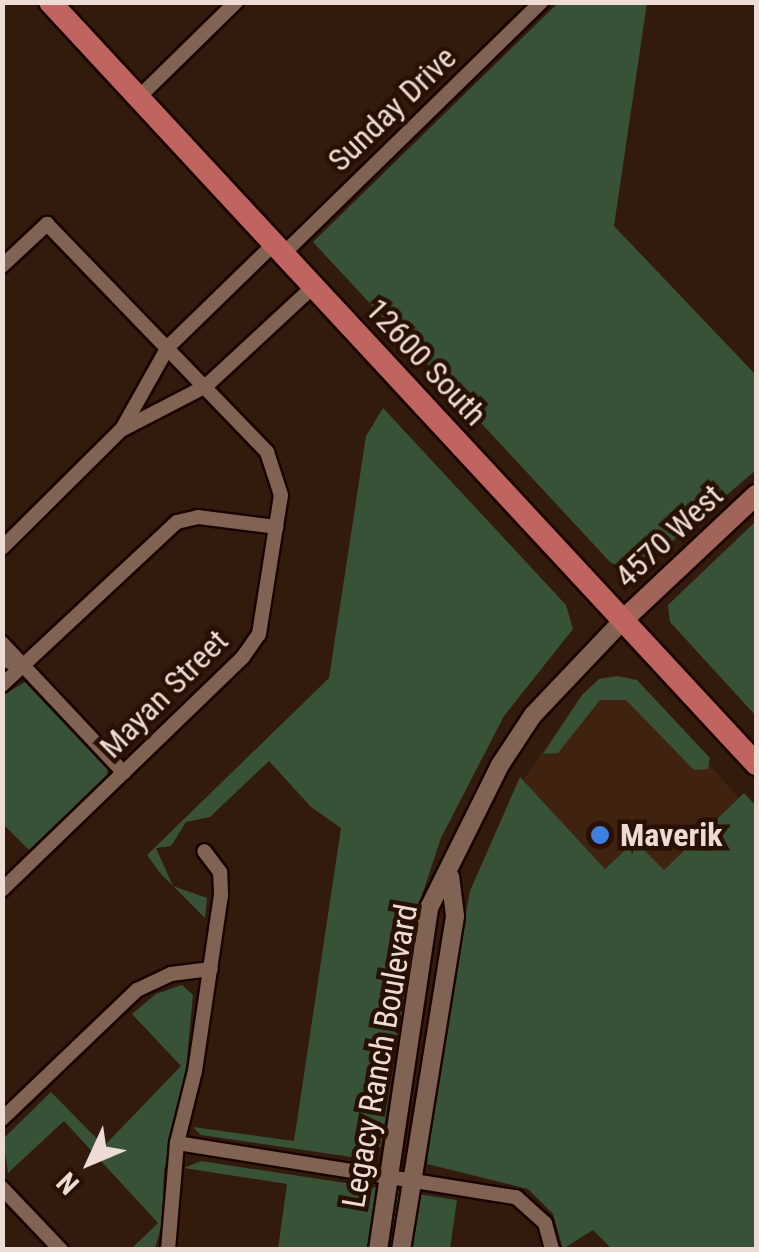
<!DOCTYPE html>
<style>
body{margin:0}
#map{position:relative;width:759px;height:1252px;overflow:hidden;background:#321a0c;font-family:"Roboto Condensed",sans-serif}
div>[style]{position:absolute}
.built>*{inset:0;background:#402210}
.green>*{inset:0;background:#375237}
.roads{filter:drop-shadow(2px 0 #190400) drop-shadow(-2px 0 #190400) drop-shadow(0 2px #190400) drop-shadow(0 -2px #190400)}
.minor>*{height:14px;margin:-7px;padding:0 7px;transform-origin:7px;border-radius:7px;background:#816354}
.tertiary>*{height:18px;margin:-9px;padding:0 9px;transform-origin:9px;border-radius:9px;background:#816354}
.secondary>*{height:20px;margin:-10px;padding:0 10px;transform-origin:10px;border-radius:10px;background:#a06459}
.primary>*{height:22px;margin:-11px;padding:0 11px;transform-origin:11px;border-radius:11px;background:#bf645e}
.dots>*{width:28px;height:28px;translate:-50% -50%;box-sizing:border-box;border:5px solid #281104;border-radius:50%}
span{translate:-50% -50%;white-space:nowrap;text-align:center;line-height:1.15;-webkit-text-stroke:9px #281104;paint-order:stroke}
.street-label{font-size:32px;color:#eddcd3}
.poi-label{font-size:32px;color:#eddcd3;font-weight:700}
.left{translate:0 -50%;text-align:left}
.frame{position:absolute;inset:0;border:5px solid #eddcd3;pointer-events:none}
.north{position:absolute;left:40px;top:1112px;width:100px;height:100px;-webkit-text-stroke:8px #281104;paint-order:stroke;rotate:226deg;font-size:28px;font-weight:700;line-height:40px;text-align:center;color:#eddcd3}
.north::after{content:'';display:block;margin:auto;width:35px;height:45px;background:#eddcd3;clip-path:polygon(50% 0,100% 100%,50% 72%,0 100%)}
</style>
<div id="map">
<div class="built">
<div style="clip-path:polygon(617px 676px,664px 713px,739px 798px,633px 900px,523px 780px,582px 695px,599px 679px)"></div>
</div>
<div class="green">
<div style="clip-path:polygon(559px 2px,647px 3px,614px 226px,756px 375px,756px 470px,634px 574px,610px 562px,313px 242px)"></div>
<div style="clip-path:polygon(383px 408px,566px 605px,573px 629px,504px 716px,441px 838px,420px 901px,381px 1146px,365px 1159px,201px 1135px,193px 1127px,294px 1141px,341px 828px,311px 807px,269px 761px,210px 817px,186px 822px,171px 846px,156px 848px,173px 886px,207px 898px,205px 918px,160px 873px,147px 855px,329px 678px,366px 436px)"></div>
<div style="clip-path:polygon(756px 521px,756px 716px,670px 622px,668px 605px)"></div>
<div style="clip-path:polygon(617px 676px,637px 680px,710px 758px,708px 769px,694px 770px,626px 700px,600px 700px,558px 753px,543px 754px,582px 695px,599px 679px)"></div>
<div style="clip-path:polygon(25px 682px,108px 769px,106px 780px,32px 853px,3px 824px,3px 695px)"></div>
<div style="clip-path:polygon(520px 777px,605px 869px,635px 841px,664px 870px,744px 793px,756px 806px,756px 1249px,612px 1249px,593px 1230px,563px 1249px,553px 1214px,528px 1189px,427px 1164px,438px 1065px,470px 891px)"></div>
<div style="clip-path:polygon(182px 985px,193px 995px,186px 1068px,164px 1171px,162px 1223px,155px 1249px,131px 1249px,158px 1223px,64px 1121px,8px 1173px,3px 1139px,51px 1092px,104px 1146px,181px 1066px,132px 1014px,156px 994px)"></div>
<div style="clip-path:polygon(201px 1161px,457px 1200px,450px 1249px,278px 1249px,287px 1184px,184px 1168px)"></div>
</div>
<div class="roads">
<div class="minor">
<div style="left:139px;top:97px;width:136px;rotate:-44.4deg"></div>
<div style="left:282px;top:255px;width:362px;rotate:-44.3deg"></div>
<div style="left:2px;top:266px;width:62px;rotate:-43deg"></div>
<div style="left:47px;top:224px;width:317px;rotate:46deg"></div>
<div style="left:267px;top:452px;width:45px;rotate:72deg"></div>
<div style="left:281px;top:495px;width:141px;rotate:99deg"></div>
<div style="left:259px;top:634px;width:29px;rotate:125deg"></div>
<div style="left:242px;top:658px;width:334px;rotate:136deg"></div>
<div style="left:123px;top:429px;width:93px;rotate:-27.4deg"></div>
<div style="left:206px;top:386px;width:144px;rotate:-42.8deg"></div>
<div style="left:2px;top:548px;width:169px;rotate:-44.8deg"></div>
<div style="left:122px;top:429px;width:94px;rotate:-60.7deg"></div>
<div style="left:168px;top:347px;width:146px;rotate:-44.2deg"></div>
<div style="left:2px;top:643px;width:178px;rotate:46.8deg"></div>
<div style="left:2px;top:658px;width:20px;rotate:27deg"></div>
<div style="left:2px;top:685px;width:239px;rotate:-43deg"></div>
<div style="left:177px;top:522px;width:22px;rotate:-13deg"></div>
<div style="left:198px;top:517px;width:79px;rotate:7.3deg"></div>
<div style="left:2px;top:1119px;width:187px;rotate:-43.7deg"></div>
<div style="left:137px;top:990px;width:38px;rotate:-25deg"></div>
<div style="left:171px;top:974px;width:40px;rotate:-7.1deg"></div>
<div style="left:177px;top:1143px;width:343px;rotate:9.1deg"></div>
<div style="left:516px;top:1197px;width:39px;rotate:42deg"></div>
<div style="left:545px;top:1223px;width:28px;rotate:75deg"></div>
<div style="left:2px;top:1188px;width:86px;rotate:46.4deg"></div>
<div style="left:168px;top:1250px;width:107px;rotate:-85.2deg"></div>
<div style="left:177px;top:1143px;width:74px;rotate:-76deg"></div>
<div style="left:195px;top:1071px;width:178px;rotate:-81.6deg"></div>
<div style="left:221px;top:895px;width:23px;rotate:-92deg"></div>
<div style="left:220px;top:872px;width:26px;rotate:-127deg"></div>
</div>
<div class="tertiary">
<div style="left:378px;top:1250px;width:346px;rotate:-81.5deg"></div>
<div style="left:429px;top:908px;width:160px;rotate:-63.6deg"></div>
<div style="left:500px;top:765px;width:60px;rotate:-56.6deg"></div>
<div style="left:533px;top:715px;width:131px;rotate:-46.5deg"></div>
<div style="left:401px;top:1250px;width:338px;rotate:-80.8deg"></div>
<div style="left:455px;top:916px;width:39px;rotate:-97deg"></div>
</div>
<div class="secondary">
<div style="left:623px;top:620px;width:183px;rotate:-43.2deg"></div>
</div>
<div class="primary">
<div style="left:50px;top:2px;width:1039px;rotate:47.18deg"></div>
</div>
</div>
<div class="dots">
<div style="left:600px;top:835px;background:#3f7fe0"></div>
</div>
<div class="street-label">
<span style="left:392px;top:109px;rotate:-44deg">Sunday Drive</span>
<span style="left:426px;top:362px;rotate:47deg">12600 South</span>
<span style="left:669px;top:536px;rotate:-43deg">4570 West</span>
<span style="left:164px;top:694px;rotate:-45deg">Mayan Street</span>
<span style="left:380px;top:1056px;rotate:-80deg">Legacy Ranch Boulevard</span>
</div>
<div class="poi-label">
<span class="left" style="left:620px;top:835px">Maverik</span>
</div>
<div class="frame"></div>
<div class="north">N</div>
</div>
